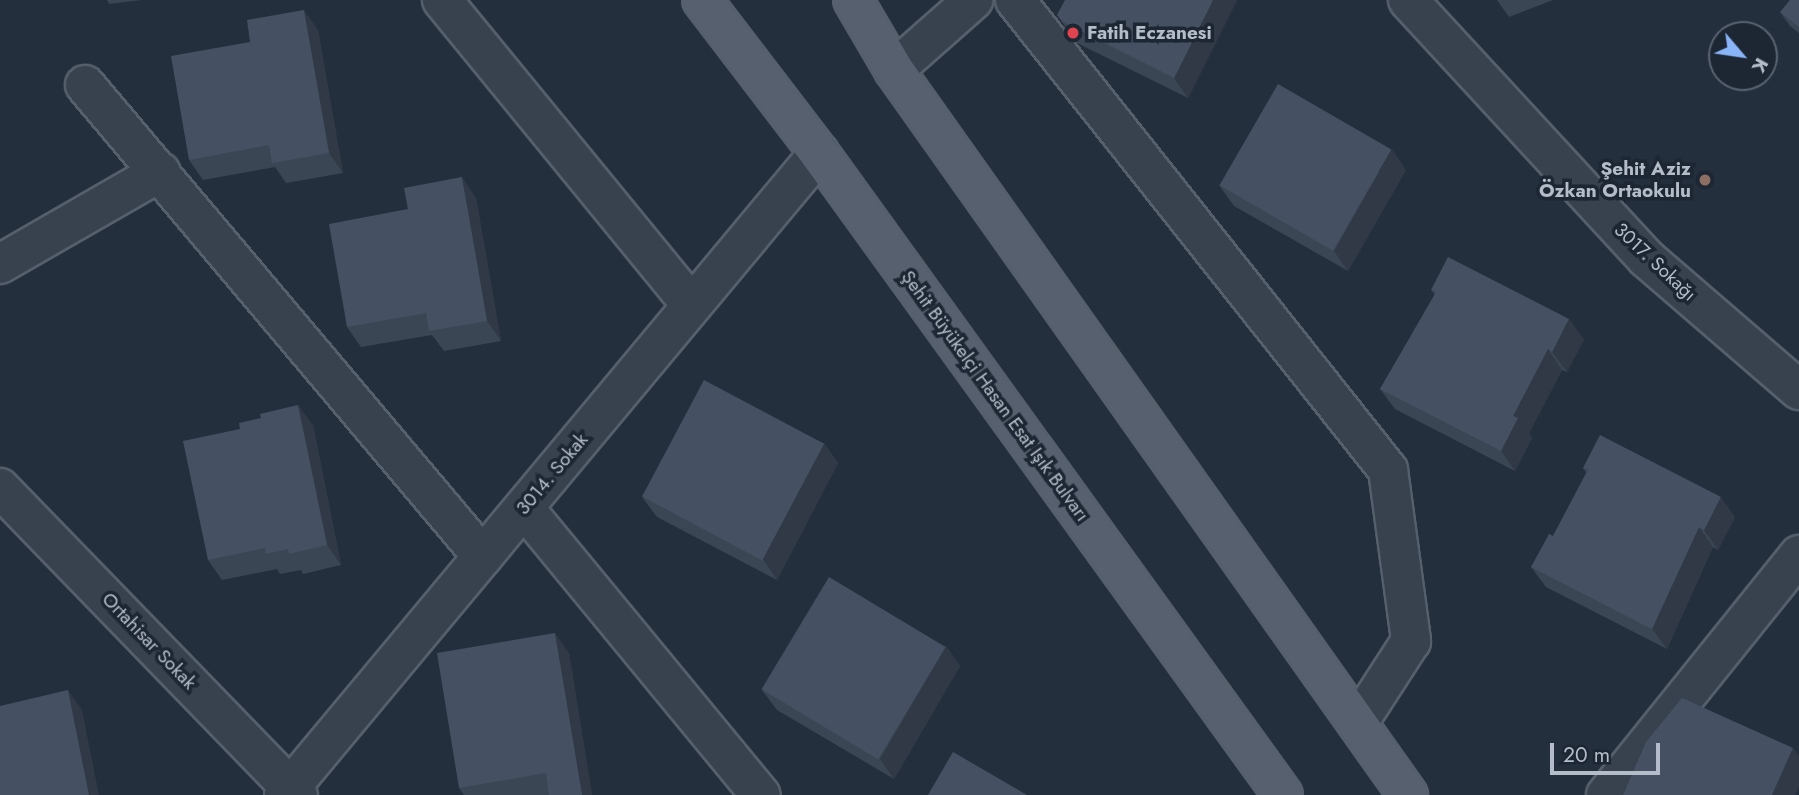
<!DOCTYPE html>
<meta charset="utf-8">
<style>
body{margin:0}
#map{position:relative;width:1799px;height:795px;overflow:hidden;background:#242f3e;font-family:Jost,sans-serif}
div>[style]{position:absolute}
.roads{filter:drop-shadow(2px 0 #565f6c) drop-shadow(-2px 0 #565f6c) drop-shadow(0 2px #565f6c) drop-shadow(0 -2px #565f6c)}
.minor>*{height:38px;margin:-19px;padding:0 19px;transform-origin:19px;border-radius:19px;background:#38414e}
.major>*{height:38px;margin:-19px;padding:0 19px;transform-origin:19px;border-radius:19px;background:#56606e}
.wall>*{inset:0;background:#3b4654}
.shaded-wall>*{inset:0;background:#303945}
.building>*{inset:0;background:#455162;transform-origin:0 0}
.dots>*{width:19px;height:19px;translate:-50% -50%;box-sizing:border-box;border:4px solid #1d2633;border-radius:50%}
span{translate:-50% -50%;white-space:nowrap;text-align:center;line-height:1.15;-webkit-text-stroke:7px #1d2633;paint-order:stroke}
.poi-label{font-size:19px;color:#b4bcc9;font-weight:700}
.left{translate:0 -50%;text-align:left}
.right{translate:-100% -50%;text-align:right}
.street-label{font-size:19px;color:#b4bcc9}
.north{position:absolute;left:1708px;top:21px;width:70px;height:70px;box-sizing:border-box;background:#1d2633;border:2px solid #59626f;border-radius:50%;rotate:119deg;font-size:19px;font-weight:700;line-height:28px;text-align:center;color:#b4bcc9}
.north::after{content:'';display:block;margin:auto;width:24px;height:32px;background:#8ab4f8;clip-path:polygon(50% 0,100% 100%,50% 72%,0 100%)}
.scale{position:absolute;left:1550px;top:743px;width:110px;height:32px;box-sizing:border-box;border:4px solid #b4bcc9;border-top:0;padding-left:9px;font-size:21px;line-height:24px;white-space:nowrap;color:#b4bcc9;-webkit-text-stroke:5px #1d2633;paint-order:stroke}
</style>
<div id="map">
<div class="roads">
<div class="minor">
<div style="left:442px;top:0;width:394px;rotate:50.7deg"></div>
<div style="left:1015px;top:0;width:600px;rotate:51.56deg"></div>
<div style="left:1388px;top:470px;width:173px;rotate:82.3deg"></div>
<div style="left:1411px;top:641px;width:98px;rotate:122.9deg"></div>
<div style="left:1408px;top:0;width:351px;rotate:47.3deg"></div>
<div style="left:1646px;top:258px;width:202px;rotate:40.8deg"></div>
<div style="left:894px;top:70px;width:106px;rotate:-41.5deg"></div>
<div style="left:85px;top:85px;width:617px;rotate:49.86deg"></div>
<div style="left:0;top:264px;width:185px;rotate:-29.9deg"></div>
<div style="left:0;top:488px;width:428px;rotate:45.9deg"></div>
<div style="left:524px;top:508px;width:372px;rotate:50.5deg"></div>
<div style="left:284px;top:795px;width:836px;rotate:-50.19deg"></div>
<div style="left:1606px;top:795px;width:308px;rotate:-51.2deg"></div>
</div>
<div class="major">
<div style="left:702px;top:0;width:193px;rotate:52.6deg"></div>
<div style="left:819px;top:153px;width:792px;rotate:54.14deg"></div>
<div style="left:853px;top:0;width:81px;rotate:59.6deg"></div>
<div style="left:894px;top:70px;width:889px;rotate:54.66deg"></div>
</div>
</div>
<div class="wall">
<div style="clip-path:polygon(107px 0,142px 0,109px 4px)"></div>
<div style="clip-path:polygon(1237px 0,1188px 98px,1077px 43px,1057px 15px)"></div>
<div style="clip-path:polygon(1497px 0,1553px 0,1509px 17px)"></div>
<div style="clip-path:polygon(1799px 0,1799px 33px,1790px 26px,1780px 12px)"></div>
<div style="clip-path:polygon(318px 30px,343px 173px,286px 183px,275px 167px,203px 180px,189px 160px)"></div>
<div style="clip-path:polygon(1406px 170px,1348px 271px,1234px 206px,1219px 185px)"></div>
<div style="clip-path:polygon(476px 198px,501px 341px,444px 351px,432px 335px,361px 347px,347px 327px)"></div>
<div style="clip-path:polygon(1431px 290px,1584px 339px,1567px 372px,1562px 370px,1529px 433px,1532px 438px,1515px 471px,1395px 409px,1380px 389px,1435px 295px)"></div>
<div style="clip-path:polygon(313px 425px,341px 565px,303px 574px,301px 570px,280px 574px,277px 569px,222px 580px,208px 560px,240px 429px)"></div>
<div style="clip-path:polygon(824px 443px,838px 463px,777px 580px,657px 517px,642px 497px)"></div>
<div style="clip-path:polygon(1583px 468px,1735px 517px,1718px 550px,1713px 547px,1667px 649px,1546px 587px,1531px 567px,1553px 536px,1586px 473px)"></div>
<div style="clip-path:polygon(946px 646px,960px 666px,894px 779px,777px 710px,762px 690px)"></div>
<div style="clip-path:polygon(569px 653px,592px 795px,464px 795px,459px 788px)"></div>
</div>
<div class="shaded-wall">
<div style="clip-path:polygon(1213px 0,1237px 0,1188px 98px,1174px 78px)"></div>
<div style="clip-path:polygon(304px 10px,318px 30px,343px 173px,329px 153px)"></div>
<div style="clip-path:polygon(1392px 149px,1406px 170px,1348px 271px,1334px 251px)"></div>
<div style="clip-path:polygon(462px 177px,476px 198px,501px 341px,487px 321px)"></div>
<div style="clip-path:polygon(1569px 319px,1584px 339px,1567px 372px,1552px 352px)"></div>
<div style="clip-path:polygon(1548px 349px,1562px 370px,1529px 433px,1532px 438px,1515px 471px,1501px 451px,1513px 416px)"></div>
<div style="clip-path:polygon(298px 405px,313px 425px,341px 565px,327px 545px)"></div>
<div style="clip-path:polygon(824px 443px,838px 463px,777px 580px,763px 559px)"></div>
<div style="clip-path:polygon(1721px 497px,1735px 517px,1718px 550px,1704px 530px)"></div>
<div style="clip-path:polygon(1699px 527px,1713px 547px,1667px 649px,1652px 629px)"></div>
<div style="clip-path:polygon(555px 633px,569px 653px,592px 795px,582px 795px)"></div>
<div style="clip-path:polygon(946px 646px,960px 666px,894px 779px,880px 759px)"></div>
<div style="clip-path:polygon(68px 690px,82px 710px,99px 795px,89px 795px)"></div>
<div style="clip-path:polygon(1793px 748px,1799px 756px,1799px 787px,1795px 795px,1772px 795px)"></div>
</div>
<div class="building">
<div style="clip-path:polygon(1065px 0,1213px 0,1174px 78px,1063px 22px,1057px 15px)"></div>
<div style="clip-path:polygon(1790px 0,1799px 0,1799px 27px,1780px 12px)"></div>
<div style="clip-path:polygon(304px 10px,329px 153px,272px 163px,269px 145px,189px 160px,171px 56px,250px 42px,247px 20px)"></div>
<div style="left:1278px;top:84px;width:131px;height:117px;rotate:30deg"></div>
<div style="clip-path:polygon(462px 177px,487px 321px,429px 331px,426px 313px,347px 327px,329px 224px,408px 209px,404px 188px)"></div>
<div style="clip-path:polygon(1448px 257px,1569px 319px,1552px 352px,1548px 349px,1513px 416px,1518px 418px,1501px 451px,1380px 389px,1436px 292px,1431px 290px)"></div>
<div style="left:704px;top:380px;width:136px;height:132px;rotate:28deg"></div>
<div style="clip-path:polygon(298px 405px,327px 545px,289px 554px,288px 549px,266px 554px,265px 548px,208px 560px,183px 441px,240px 429px,239px 423px,261px 418px,260px 414px)"></div>
<div style="clip-path:polygon(1600px 435px,1721px 497px,1704px 530px,1699px 527px,1652px 629px,1531px 567px,1549px 534px,1553px 536px,1588px 470px,1583px 468px)"></div>
<div style="left:829px;top:577px;width:136px;height:131px;rotate:31deg"></div>
<div style="clip-path:polygon(555px 633px,582px 795px,549px 795px,546px 773px,459px 788px,437px 653px)"></div>
<div style="clip-path:polygon(68px 690px,89px 795px,0 795px,0 706px)"></div>
<div style="clip-path:polygon(1682px 698px,1793px 748px,1772px 795px,1623px 795px,1646px 742px)"></div>
<div style="clip-path:polygon(953px 752px,1027px 795px,928px 795px)"></div>
</div>
<div class="dots">
<div style="left:1073px;top:33px;background:#e0444e"></div>
<div style="left:1705px;top:180px;background:#8d6e63"></div>
</div>
<div class="poi-label">
<span class="left" style="left:1087px;top:33px">Fatih Eczanesi</span>
<span class="right" style="left:1691px;top:180px">Şehit Aziz<br>Özkan Ortaokulu</span>
</div>
<div class="street-label">
<span style="left:1655px;top:262px;rotate:43deg">3017. Sokağı</span>
<span style="left:995px;top:396px;rotate:54deg">Şehit Büyükelçi Hasan Esat Işık Bulvarı</span>
<span style="left:552px;top:474px;rotate:-50deg">3014. Sokak</span>
<span style="left:149px;top:641px;rotate:46deg">Ortahisar Sokak</span>
</div>
<div class="north">K</div>
<div class="scale">20 m</div>
</div>
